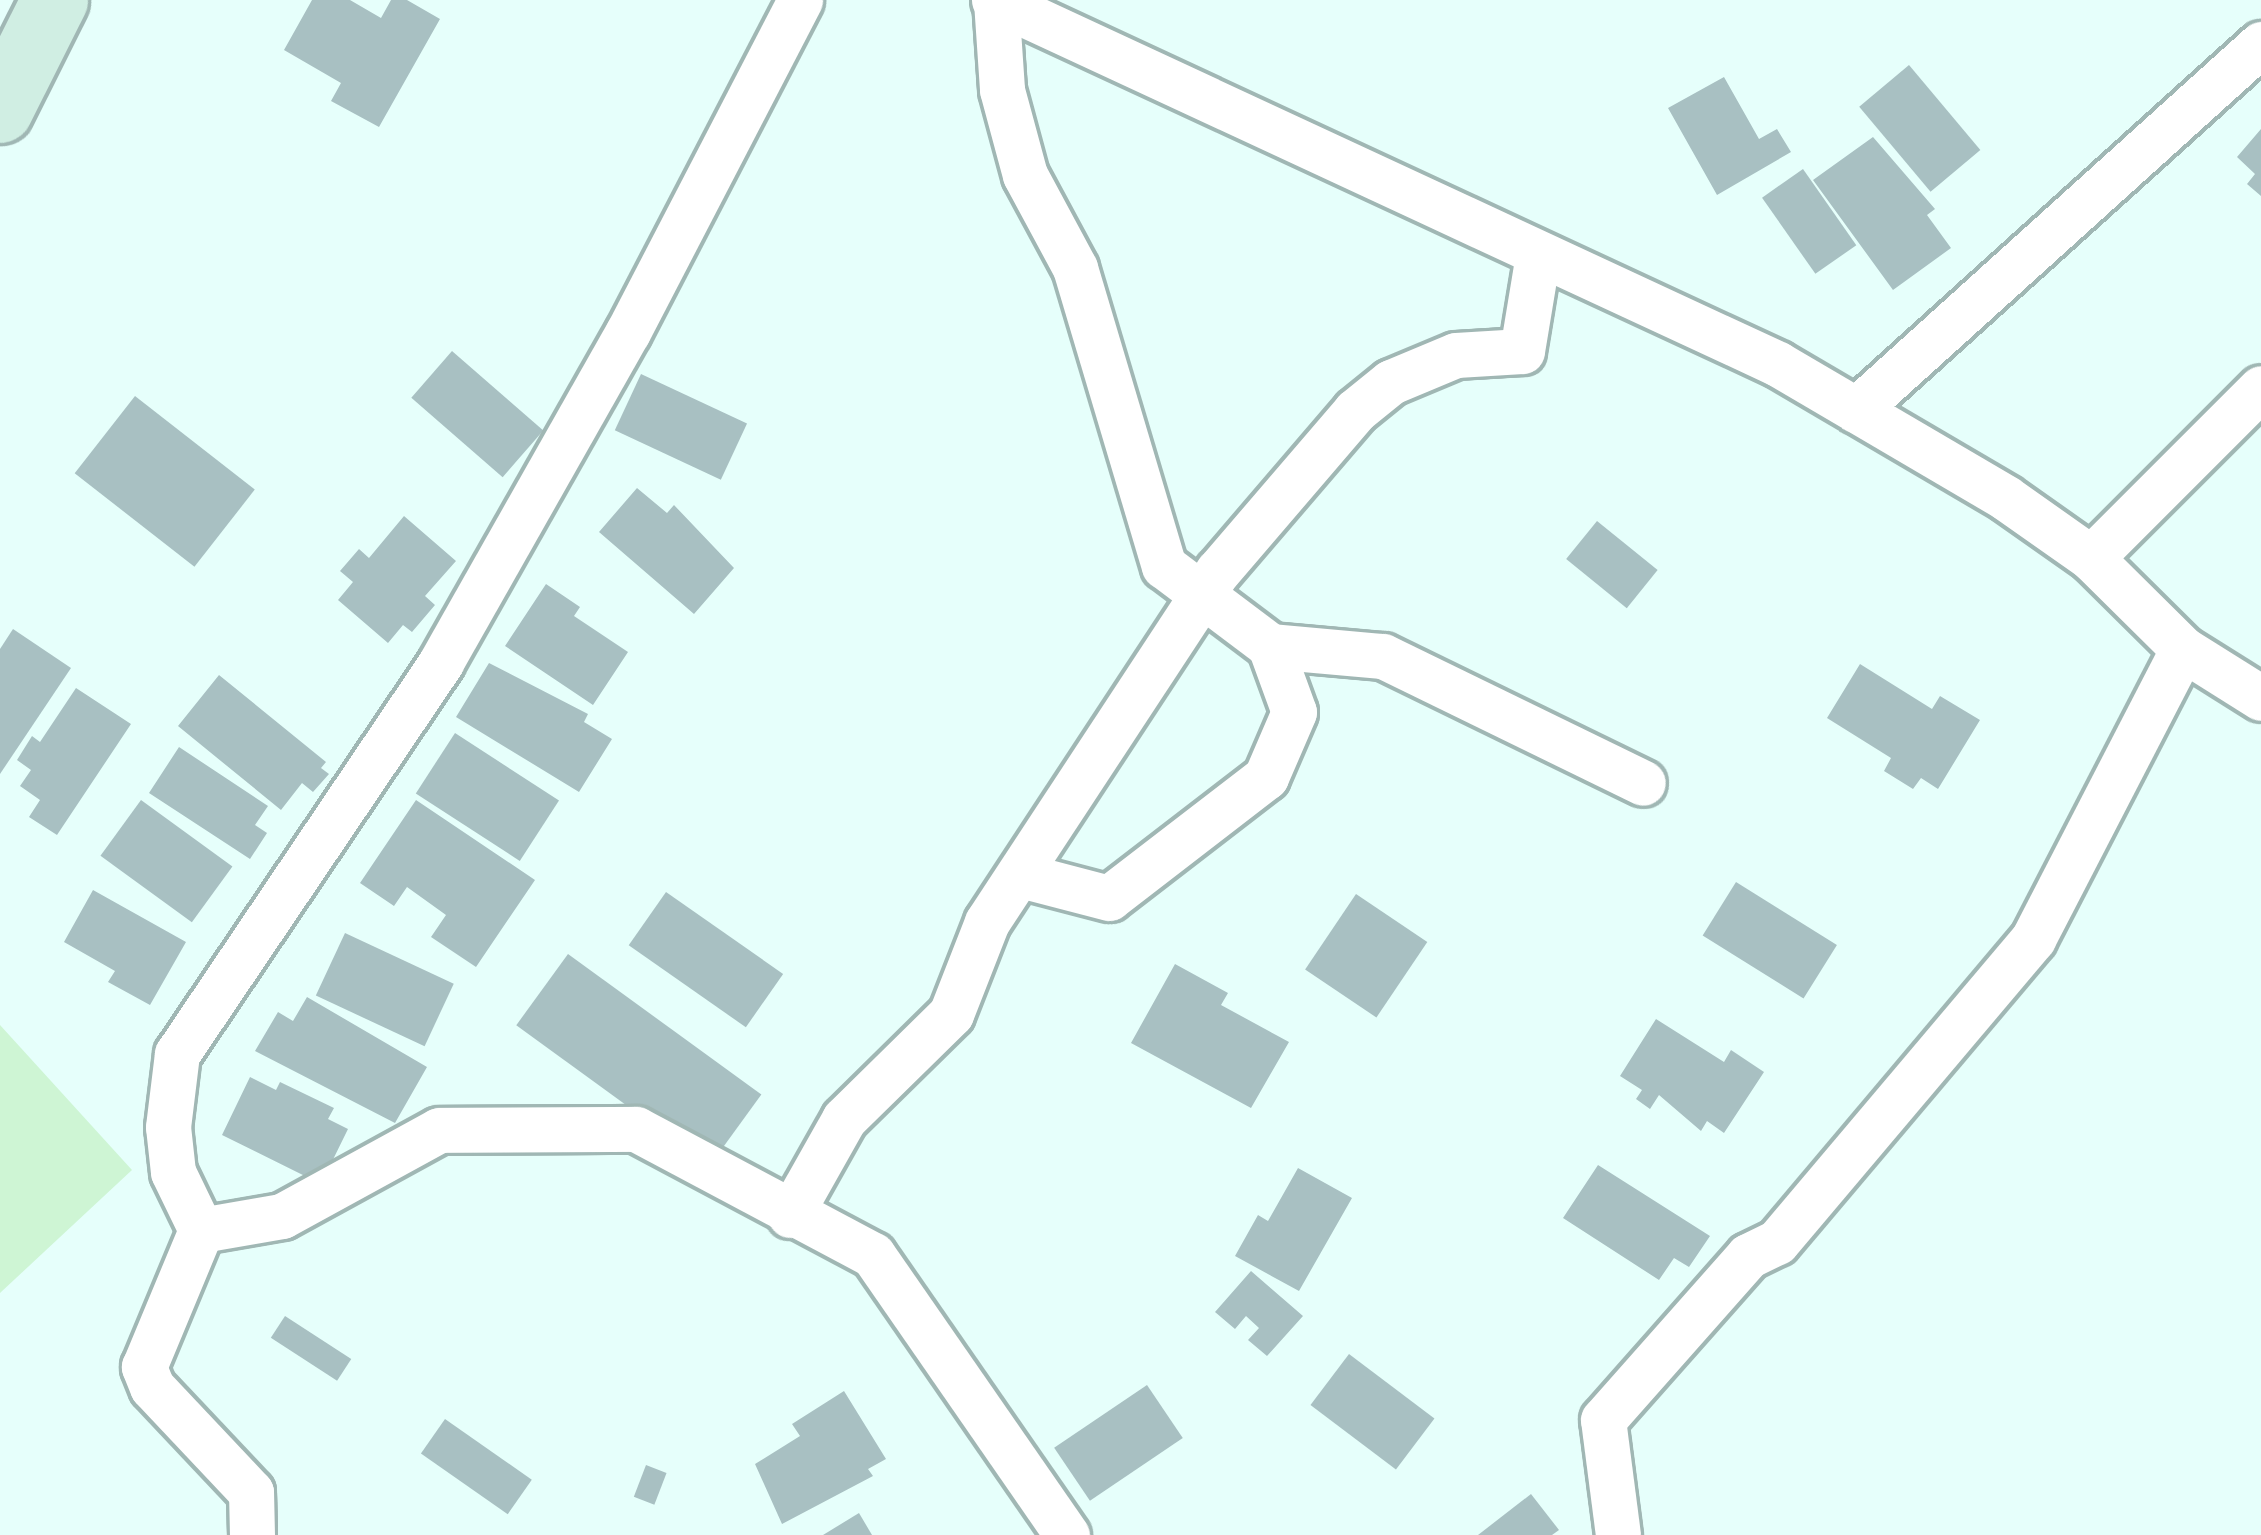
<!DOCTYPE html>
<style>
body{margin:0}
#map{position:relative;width:2261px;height:1535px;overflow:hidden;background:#e6fffb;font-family:"Sofia Sans Condensed",sans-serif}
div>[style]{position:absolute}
.green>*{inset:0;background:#cef5d4}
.building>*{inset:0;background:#a8c0c2;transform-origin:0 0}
.roads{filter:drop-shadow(3px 0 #a0b7b4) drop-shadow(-3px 0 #a0b7b4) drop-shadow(0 3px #a0b7b4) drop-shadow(0 -3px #a0b7b4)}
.street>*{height:45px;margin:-22.5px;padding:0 22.5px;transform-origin:22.5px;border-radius:22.5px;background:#fff}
.secondary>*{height:66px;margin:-33px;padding:0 33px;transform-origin:33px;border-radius:33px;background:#d0eee3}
span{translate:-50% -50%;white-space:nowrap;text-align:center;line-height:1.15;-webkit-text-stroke:12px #fff;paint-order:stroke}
</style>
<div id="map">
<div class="green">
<div style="clip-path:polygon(0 1025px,132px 1170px,0 1293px)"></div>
</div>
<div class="building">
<div style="clip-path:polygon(312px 0,350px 0,381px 18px,391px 0,407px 0,440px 19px,379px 127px,331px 101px,341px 83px,284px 50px)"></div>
<div style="left:1909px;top:65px;width:111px;height:65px;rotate:50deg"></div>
<div style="clip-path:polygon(1724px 77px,1759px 139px,1777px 129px,1791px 152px,1717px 195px,1668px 108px)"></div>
<div style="clip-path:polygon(2261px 129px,2261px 196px,2247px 184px,2255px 174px,2237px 157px)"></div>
<div style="clip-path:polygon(1873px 137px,1935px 209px,1927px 215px,1951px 248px,1893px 290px,1813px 180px)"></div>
<div style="left:1803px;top:169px;width:93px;height:50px;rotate:55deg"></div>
<div style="left:452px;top:351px;width:121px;height:62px;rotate:41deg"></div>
<div style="left:641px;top:374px;width:117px;height:62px;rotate:25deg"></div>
<div style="left:135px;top:396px;width:152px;height:98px;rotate:38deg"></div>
<div style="clip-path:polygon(637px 488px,667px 513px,674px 505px,734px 568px,694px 614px,599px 532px)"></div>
<div style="clip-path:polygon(404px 516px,456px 561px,425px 596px,435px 605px,412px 632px,403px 625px,388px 643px,338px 600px,353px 582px,340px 571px,359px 549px,369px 558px)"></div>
<div style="left:1597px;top:521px;width:78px;height:49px;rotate:39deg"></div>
<div style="clip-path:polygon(546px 584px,580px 607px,574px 616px,628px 652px,593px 705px,505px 646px)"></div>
<div style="clip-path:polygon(13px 629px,71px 668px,0 774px,0 649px)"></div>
<div style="clip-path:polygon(489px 663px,588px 714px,584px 722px,612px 739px,579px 792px,456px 717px)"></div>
<div style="clip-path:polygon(1860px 664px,1932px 709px,1940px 696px,1980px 720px,1938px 789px,1921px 778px,1913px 789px,1884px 771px,1891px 758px,1827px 718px)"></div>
<div style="clip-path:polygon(219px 675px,326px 762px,321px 768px,329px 774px,313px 792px,302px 783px,281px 810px,178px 726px)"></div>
<div style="clip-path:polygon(76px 688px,131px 724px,57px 835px,29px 817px,40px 800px,20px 786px,31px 770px,17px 760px,32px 736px,40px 742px)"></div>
<div style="left:455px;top:733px;width:124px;height:72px;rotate:33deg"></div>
<div style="clip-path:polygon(179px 747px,268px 806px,255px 825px,267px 833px,250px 859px,149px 793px)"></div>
<div style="left:141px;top:800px;width:113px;height:69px;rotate:36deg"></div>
<div style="clip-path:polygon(416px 800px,535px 880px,476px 967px,431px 937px,446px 915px,407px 887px,394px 906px,360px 883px)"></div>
<div style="left:1736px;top:882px;width:119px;height:63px;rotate:32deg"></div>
<div style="clip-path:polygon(93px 890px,186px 942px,150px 1005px,108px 982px,115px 971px,64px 942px)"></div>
<div style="left:666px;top:892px;width:143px;height:65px;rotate:35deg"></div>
<div style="left:1356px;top:894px;width:86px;height:91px;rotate:34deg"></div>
<div style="left:345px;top:933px;width:120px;height:69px;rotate:25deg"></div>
<div style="left:568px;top:954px;width:239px;height:88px;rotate:36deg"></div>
<div style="clip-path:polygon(1175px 964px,1228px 993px,1221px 1005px,1289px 1042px,1251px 1108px,1131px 1043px)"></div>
<div style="clip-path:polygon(307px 997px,427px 1067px,395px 1123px,255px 1051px,278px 1012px,293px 1021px)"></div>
<div style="clip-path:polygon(1656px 1019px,1724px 1062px,1731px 1050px,1764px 1072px,1724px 1133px,1707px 1121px,1701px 1131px,1659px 1095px,1650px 1109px,1636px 1099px,1642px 1090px,1620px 1076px)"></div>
<div style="clip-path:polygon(250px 1077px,276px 1090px,280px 1082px,334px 1108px,328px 1119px,348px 1129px,321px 1184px,222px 1135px)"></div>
<div style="clip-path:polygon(1598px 1165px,1710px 1236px,1689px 1267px,1674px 1258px,1659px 1280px,1563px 1218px)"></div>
<div style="clip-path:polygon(1298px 1168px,1352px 1198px,1299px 1291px,1235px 1256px,1258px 1215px,1268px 1221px)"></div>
<div style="clip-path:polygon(1251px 1271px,1303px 1316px,1267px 1356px,1248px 1340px,1259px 1328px,1246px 1316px,1235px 1329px,1215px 1312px)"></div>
<div style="left:285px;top:1316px;width:79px;height:26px;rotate:33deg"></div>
<div style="left:1349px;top:1354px;width:107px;height:64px;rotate:37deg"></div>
<div style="left:1147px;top:1385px;width:64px;height:112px;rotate:56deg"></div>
<div style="clip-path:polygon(844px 1391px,886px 1459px,868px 1469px,873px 1476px,782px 1524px,755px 1464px,800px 1436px,792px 1424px)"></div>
<div style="left:445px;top:1419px;width:106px;height:42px;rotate:35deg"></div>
<div style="left:646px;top:1465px;width:22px;height:34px;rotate:21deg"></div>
<div style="clip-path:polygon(1531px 1494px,1559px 1530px,1552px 1535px,1478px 1535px)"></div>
<div style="clip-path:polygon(859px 1513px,872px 1535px,823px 1535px)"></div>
</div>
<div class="roads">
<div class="street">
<div style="left:994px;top:0;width:864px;rotate:24.9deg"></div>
<div style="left:1778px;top:364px;width:264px;rotate:30.4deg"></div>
<div style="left:2006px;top:498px;width:104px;rotate:35.2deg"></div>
<div style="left:2091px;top:558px;width:129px;rotate:44.7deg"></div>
<div style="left:2183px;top:649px;width:92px;rotate:32.1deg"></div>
<div style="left:996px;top:1px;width:89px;rotate:86.1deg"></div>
<div style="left:1002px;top:90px;width:88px;rotate:74.9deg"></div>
<div style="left:1025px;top:175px;width:106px;rotate:61.7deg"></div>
<div style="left:1075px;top:268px;width:311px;rotate:73.4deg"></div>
<div style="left:1164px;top:566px;width:133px;rotate:37deg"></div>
<div style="left:1270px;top:646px;width:70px;rotate:70deg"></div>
<div style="left:1294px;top:712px;width:71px;rotate:113.3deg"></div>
<div style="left:1266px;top:777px;width:198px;rotate:142.4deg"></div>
<div style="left:1109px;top:898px;width:91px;rotate:-165.4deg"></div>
<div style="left:1856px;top:410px;width:546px;rotate:-42.1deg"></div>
<div style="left:2091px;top:558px;width:240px;rotate:-45deg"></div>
<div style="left:1270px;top:646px;width:113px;rotate:5.1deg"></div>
<div style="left:1383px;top:656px;width:289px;rotate:26deg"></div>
<div style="left:790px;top:1215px;width:110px;rotate:-60.6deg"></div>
<div style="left:844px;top:1119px;width:150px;rotate:-44.5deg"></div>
<div style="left:951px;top:1014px;width:99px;rotate:-68.6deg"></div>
<div style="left:987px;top:922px;width:420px;rotate:-56.7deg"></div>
<div style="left:1218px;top:571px;width:211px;rotate:-49.4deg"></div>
<div style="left:1355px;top:411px;width:46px;rotate:-38.9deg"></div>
<div style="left:1391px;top:382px;width:70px;rotate:-22.6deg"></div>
<div style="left:1456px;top:355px;width:66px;rotate:-3.5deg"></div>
<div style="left:1522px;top:351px;width:98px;rotate:-80.6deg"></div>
<div style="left:201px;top:1230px;width:82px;rotate:-9.8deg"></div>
<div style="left:282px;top:1216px;width:179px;rotate:-28.7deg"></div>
<div style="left:439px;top:1130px;width:197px;rotate:-0.3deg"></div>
<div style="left:636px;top:1129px;width:268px;rotate:28deg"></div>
<div style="left:873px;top:1255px;width:341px;rotate:55.3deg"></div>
<div style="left:252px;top:1535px;width:43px;rotate:-91.3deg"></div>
<div style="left:251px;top:1492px;width:144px;rotate:-133.3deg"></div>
<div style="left:152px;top:1387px;width:22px;rotate:-112deg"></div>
<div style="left:144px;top:1367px;width:148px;rotate:-67.4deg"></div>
<div style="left:201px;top:1230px;width:64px;rotate:-115.8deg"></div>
<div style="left:173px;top:1172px;width:45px;rotate:-96.3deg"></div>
<div style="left:168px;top:1127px;width:74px;rotate:-83deg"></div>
<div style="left:177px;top:1054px;width:473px;rotate:-56deg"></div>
<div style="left:441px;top:662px;width:379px;rotate:-60.5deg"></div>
<div style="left:628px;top:332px;width:374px;rotate:-62.6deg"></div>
<div style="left:1618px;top:1535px;width:116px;rotate:-97.4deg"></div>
<div style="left:1603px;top:1420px;width:219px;rotate:-48.5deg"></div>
<div style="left:1748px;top:1256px;width:32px;rotate:-26deg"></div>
<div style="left:1777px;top:1242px;width:397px;rotate:-49.8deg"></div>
<div style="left:2033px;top:939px;width:326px;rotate:-62.7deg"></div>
</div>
<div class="secondary">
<div style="left:0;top:110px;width:123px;rotate:-63.4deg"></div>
</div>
</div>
</div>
